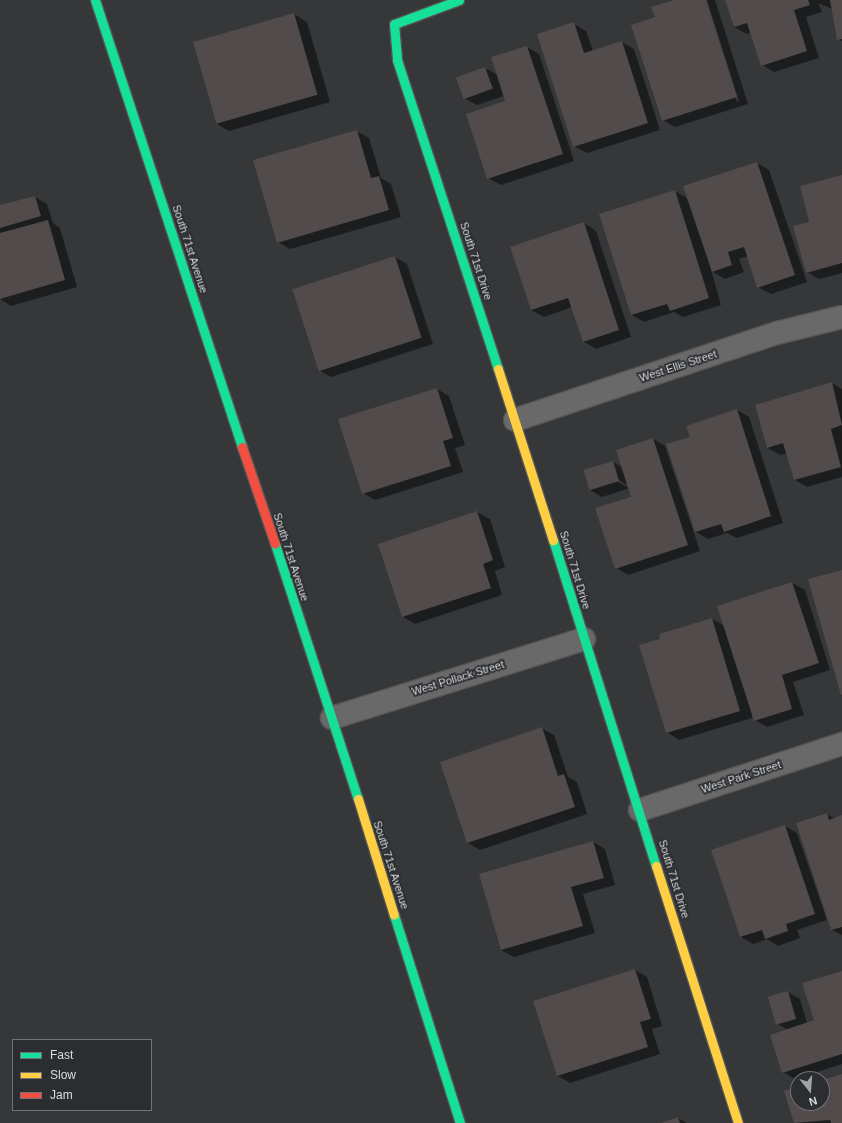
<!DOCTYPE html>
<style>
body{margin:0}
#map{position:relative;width:842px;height:1123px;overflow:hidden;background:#363739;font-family:Helvetica,sans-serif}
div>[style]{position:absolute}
.shadow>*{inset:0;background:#0007}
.building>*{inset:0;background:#514b4b;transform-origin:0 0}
.roads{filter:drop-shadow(1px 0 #545556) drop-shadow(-1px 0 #545556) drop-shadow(0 1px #545556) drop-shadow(0 -1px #545556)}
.street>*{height:22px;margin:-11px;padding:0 11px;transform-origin:11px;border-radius:11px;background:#69696a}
.fast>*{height:9px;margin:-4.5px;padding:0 4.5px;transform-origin:4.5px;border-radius:4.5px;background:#16e098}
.slow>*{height:9px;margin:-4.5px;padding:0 4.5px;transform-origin:4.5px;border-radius:4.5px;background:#ffcf43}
.jam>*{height:9px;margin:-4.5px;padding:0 4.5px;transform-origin:4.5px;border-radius:4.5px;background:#f24e42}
span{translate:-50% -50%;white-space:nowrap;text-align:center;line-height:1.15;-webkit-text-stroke:3.5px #2b2d30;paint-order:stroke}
.street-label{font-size:11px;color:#dcdddf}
.legend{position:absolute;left:12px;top:1039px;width:140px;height:72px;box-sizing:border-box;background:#2b2d30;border:1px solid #727376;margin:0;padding:5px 7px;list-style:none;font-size:12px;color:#dcdddf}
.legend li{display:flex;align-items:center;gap:8px;height:20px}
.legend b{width:20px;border:1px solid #727376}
.north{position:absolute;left:790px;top:1071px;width:40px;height:40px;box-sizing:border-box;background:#2b2d30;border:1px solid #727376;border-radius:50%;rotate:163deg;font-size:11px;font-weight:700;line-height:16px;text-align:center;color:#dcdddf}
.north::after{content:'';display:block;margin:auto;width:14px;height:18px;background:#a2a3a5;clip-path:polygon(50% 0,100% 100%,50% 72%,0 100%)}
</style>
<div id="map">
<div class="shadow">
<div style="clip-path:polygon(evenodd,677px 0,715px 0,748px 104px,675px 127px,663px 120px,656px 18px,677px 0,705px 0,707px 0,739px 101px,737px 102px,705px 0)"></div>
<div style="clip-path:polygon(726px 0,842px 0,842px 41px,838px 39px,833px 9px,818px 3px,822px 12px,806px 17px,819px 58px,774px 72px,762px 65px,751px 32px,747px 34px,734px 27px)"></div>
<div style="clip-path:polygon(294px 14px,307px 22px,330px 102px,229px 131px,217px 124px)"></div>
<div style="clip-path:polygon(574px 24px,586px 31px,593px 51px,622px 42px,634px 49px,660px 130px,587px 153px,574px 146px)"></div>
<div style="clip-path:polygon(527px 47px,539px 54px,574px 161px,501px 185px,488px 178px,506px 102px,504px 96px,477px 105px,464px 98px,485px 68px,498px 75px)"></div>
<div style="clip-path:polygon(356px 131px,369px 138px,381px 178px,391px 184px,401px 217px,290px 249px,278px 242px)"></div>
<div style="clip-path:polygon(757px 163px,769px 170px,807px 282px,771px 294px,758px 287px,748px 256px,739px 259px,744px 272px,725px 279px,713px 272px,705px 248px,721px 305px,683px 317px,674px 312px,644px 322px,632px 315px,675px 191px,688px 199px)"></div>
<div style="clip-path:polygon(842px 176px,842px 273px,819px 279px,807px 272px,811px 222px)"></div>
<div style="clip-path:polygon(35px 197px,47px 204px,53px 223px,60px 228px,77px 287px,11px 306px,0 299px,0 206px)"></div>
<div style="clip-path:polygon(584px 223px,596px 231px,631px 337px,596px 349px,584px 342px,572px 307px,544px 317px,531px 310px)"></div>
<div style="clip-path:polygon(395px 257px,407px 264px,433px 344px,331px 377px,319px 370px)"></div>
<div style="clip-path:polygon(832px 383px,842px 389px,842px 477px,807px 487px,795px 480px,787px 453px,780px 455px,768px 448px)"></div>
<div style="clip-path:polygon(437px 389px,449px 396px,465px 445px,455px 448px,463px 472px,375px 500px,363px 493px)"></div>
<div style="clip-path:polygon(737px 410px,749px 417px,783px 523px,737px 538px,727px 533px,708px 539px,696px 532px,691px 438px)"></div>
<div style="clip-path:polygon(evenodd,653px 439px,665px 446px,700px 551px,628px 575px,616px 568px,632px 497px,630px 488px,602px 497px,590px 490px,584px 471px,613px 462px,623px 468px,653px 439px,615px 478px,629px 486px,629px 488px,614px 480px,615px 478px)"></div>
<div style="clip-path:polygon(477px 512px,490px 519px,505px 567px,495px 571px,502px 595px,415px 624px,403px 617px,379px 544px)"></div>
<div style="clip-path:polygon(792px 583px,805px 590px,830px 670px,793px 682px,804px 715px,767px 727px,755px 720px,752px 712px,752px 718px,679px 740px,667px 732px,661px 639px,712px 619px,725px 626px)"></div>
<div style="clip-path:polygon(541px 728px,554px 735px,568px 777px,577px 782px,587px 814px,480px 850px,468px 843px)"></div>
<div style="clip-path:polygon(827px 814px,835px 819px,842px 817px,842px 935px,832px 930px)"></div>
<div style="clip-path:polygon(785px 826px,797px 833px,827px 920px,797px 930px,800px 938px,778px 946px,767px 939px,753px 944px,741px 937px,712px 851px)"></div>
<div style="clip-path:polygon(593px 842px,605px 849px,615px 885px,583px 894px,595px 933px,514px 957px,501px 950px)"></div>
<div style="clip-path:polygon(635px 970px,647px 977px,662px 1026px,652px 1029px,660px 1054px,570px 1083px,558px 1076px)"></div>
<div style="clip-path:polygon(842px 972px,842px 1064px,795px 1079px,783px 1072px,788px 1030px,778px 1024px,787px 992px,800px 999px,807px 1023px,815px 1021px)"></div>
<div style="clip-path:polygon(842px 1075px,842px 1123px,795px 1123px,786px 1092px,798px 1088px,798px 1103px,822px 1103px,822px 1081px)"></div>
<div style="clip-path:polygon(678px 1118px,687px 1123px,663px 1123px)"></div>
</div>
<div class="building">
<div style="clip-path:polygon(674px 0,706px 0,737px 97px,662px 121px,631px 25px,655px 17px,651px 7px)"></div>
<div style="clip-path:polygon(725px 0,808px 0,810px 5px,794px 10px,807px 51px,761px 66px,747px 23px,734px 27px)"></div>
<div style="clip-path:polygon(830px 0,842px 0,842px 39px,837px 40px)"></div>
<div style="left:294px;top:13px;width:85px;height:105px;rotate:74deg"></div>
<div style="clip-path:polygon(574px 22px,584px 53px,622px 41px,648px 123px,573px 147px,537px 34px)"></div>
<div style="clip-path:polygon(527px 46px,563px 154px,487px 179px,466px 114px,505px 101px,491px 57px)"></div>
<div style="left:485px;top:67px;width:23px;height:31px;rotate:70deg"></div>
<div style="clip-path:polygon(357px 130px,371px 178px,379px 176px,389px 210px,277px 243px,253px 160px)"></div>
<div style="clip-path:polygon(757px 162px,795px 275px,757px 288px,744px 247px,728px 252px,732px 265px,712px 272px,683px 186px)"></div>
<div style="clip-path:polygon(842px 175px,842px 263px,806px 273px,793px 226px,809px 222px,800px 186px)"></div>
<div style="clip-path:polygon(675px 190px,709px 298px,670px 311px,667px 304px,631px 315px,599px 214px)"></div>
<div style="clip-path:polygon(35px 196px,41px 216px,0 228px,0 205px)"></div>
<div style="clip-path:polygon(48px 220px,65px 280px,0 299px,0 233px)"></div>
<div style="clip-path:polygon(584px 222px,619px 330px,583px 342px,568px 298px,531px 310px,510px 247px)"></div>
<div style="left:395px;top:256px;width:86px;height:108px;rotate:72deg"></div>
<div style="clip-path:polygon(832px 382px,842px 425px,831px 429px,841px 467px,794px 480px,783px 443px,767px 448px,755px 405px)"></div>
<div style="clip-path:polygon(437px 388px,453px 438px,443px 441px,451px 466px,362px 494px,338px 419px)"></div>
<div style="clip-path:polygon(737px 409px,771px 516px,724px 532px,721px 524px,695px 532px,666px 444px,690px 437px,686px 426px)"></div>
<div style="clip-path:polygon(653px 438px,688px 545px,615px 569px,595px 508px,631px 497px,616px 450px)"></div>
<div style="left:613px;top:461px;width:21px;height:31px;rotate:73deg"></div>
<div style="clip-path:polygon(477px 511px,493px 560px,483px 564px,491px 588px,402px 617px,378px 544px)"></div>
<div style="clip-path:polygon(842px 570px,842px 694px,841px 695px,808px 579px)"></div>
<div style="clip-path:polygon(792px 582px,819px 663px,782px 675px,792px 709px,754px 721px,717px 606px)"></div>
<div style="clip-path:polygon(712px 618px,740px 711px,666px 733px,639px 645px,660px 639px,659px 634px)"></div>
<div style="clip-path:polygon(542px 727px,558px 776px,564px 774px,575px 807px,467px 843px,440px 762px)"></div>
<div style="clip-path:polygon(827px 813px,829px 820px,842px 815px,842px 927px,831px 930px,796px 823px)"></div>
<div style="clip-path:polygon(785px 825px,815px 914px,786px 924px,788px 931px,765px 939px,762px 930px,740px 937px,711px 850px)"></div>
<div style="clip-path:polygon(593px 841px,604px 878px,571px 887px,583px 926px,501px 950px,479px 874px)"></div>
<div style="clip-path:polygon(635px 969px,651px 1019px,640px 1022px,648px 1047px,557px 1076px,533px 1001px)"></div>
<div style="clip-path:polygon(842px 971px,842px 1054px,782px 1073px,770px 1035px,814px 1020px,802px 983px)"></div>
<div style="left:788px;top:991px;width:29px;height:21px;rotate:74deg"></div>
<div style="clip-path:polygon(842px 1074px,842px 1123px,831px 1123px,830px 1120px,794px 1123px,784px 1091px,798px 1087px,798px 1103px,822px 1103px,822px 1080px)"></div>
<div style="clip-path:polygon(678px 1117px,680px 1123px,661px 1123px)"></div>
</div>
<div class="roads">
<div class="street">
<div style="left:515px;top:420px;width:276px;rotate:-18.4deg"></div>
<div style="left:777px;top:333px;width:67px;rotate:-13.8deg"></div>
<div style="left:332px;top:718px;width:264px;rotate:-17.4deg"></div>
<div style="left:640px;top:810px;width:213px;rotate:-18.1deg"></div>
</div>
<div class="fast">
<div style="left:95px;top:0;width:471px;rotate:71.8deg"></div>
<div style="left:459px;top:0;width:69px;rotate:159.7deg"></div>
<div style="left:394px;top:24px;width:36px;rotate:85deg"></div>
<div style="left:397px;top:60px;width:325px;rotate:71.9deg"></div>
<div style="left:553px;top:540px;width:342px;rotate:72.5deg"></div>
<div style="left:275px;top:544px;width:268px;rotate:72deg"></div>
<div style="left:394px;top:915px;width:218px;rotate:72.4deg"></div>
</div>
<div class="slow">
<div style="left:498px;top:369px;width:180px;rotate:72.2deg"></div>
<div style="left:358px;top:799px;width:121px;rotate:72.8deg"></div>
<div style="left:656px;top:866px;width:270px;rotate:72.3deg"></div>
</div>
<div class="jam">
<div style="left:242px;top:447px;width:102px;rotate:71.2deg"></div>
</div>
</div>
<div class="street-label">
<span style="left:190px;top:249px;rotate:72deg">South 71st Avenue</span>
<span style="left:476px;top:261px;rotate:72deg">South 71st Drive</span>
<span style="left:678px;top:366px;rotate:-18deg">West Ellis Street</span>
<span style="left:291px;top:557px;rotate:72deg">South 71st Avenue</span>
<span style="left:575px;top:570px;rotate:73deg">South 71st Drive</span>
<span style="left:458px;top:678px;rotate:-17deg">West Pollack Street</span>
<span style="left:741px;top:777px;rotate:-18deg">West Park Street</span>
<span style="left:391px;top:865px;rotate:72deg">South 71st Avenue</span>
<span style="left:674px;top:879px;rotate:73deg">South 71st Drive</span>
</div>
<ul class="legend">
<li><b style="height:5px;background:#16e098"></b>Fast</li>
<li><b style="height:5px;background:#ffcf43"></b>Slow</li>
<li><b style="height:5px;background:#f24e42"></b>Jam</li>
</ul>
<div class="north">N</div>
</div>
